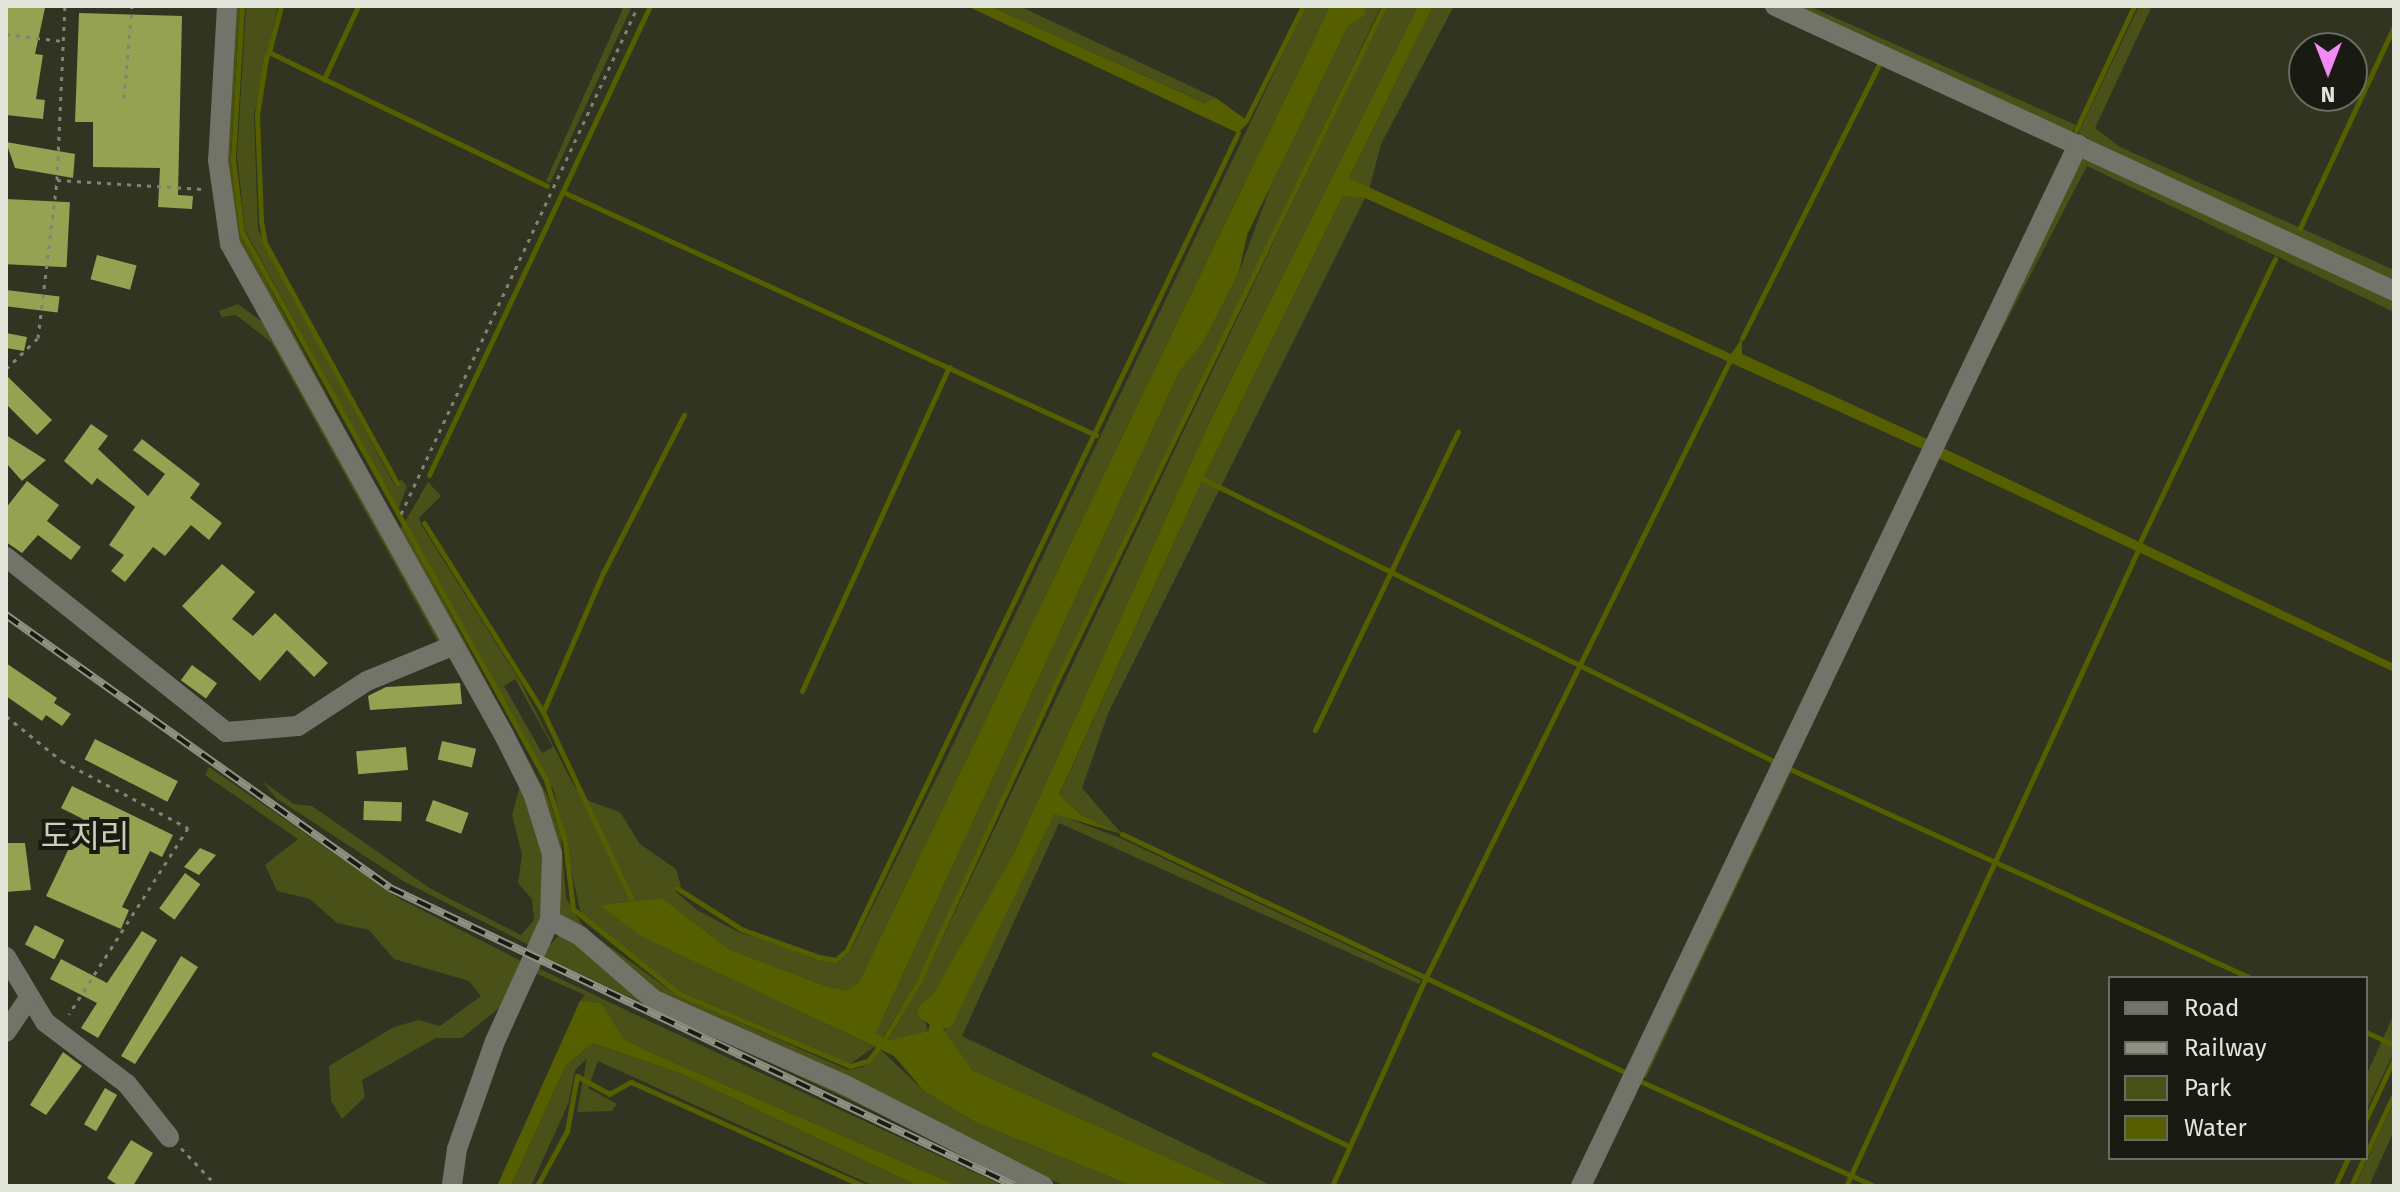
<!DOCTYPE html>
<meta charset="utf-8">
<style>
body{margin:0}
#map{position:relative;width:2400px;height:1192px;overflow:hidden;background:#303421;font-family:"Fira Sans","Noto Sans KR",sans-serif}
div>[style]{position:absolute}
.green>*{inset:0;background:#495119}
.water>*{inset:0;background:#565f00}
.stream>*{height:5px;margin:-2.5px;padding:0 2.5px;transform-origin:2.5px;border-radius:2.5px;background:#565f00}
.building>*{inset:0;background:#95a251;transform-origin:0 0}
.path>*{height:3px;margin-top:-1.5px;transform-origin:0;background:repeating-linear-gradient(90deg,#818474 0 4px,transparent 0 10px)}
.minor>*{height:20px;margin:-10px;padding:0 10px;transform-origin:10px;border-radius:10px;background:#72746a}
.rail>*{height:8px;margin-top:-4px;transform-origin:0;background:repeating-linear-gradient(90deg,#191b12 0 15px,#8f9283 0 30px);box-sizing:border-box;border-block:2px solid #8f9283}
span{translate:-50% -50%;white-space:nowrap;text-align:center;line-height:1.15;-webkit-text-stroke:8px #191b12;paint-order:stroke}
.quarter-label{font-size:32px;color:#c9ceb7}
.frame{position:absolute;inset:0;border:8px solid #e2e5d9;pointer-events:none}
.legend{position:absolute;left:2108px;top:976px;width:260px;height:184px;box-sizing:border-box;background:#191b12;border:2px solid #696c62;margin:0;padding:10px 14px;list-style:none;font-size:24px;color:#e2e5d9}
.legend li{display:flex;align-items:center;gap:16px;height:40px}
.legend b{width:40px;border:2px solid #696c62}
.north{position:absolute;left:2288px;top:32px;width:80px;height:80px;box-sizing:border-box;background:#191b12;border:2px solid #696c62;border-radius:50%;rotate:180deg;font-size:22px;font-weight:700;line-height:32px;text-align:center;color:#e2e5d9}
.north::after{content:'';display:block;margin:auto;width:28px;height:36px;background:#f18af4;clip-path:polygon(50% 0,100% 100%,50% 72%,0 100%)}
</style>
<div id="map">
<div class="green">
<div style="clip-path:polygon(232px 6px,240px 6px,231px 154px,240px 232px,393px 520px,231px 230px,225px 94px)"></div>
<div style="clip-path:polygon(246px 6px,278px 6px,254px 116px,258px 230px,395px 486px,401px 479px,407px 486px,398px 511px,245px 230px,237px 156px)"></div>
<div style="clip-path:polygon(624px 6px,632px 6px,550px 183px,546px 181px)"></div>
<div style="clip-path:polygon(990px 6px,1019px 6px,1216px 98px,1206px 103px)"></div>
<div style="clip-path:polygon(evenodd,1306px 6px,1330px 6px,859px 982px,847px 990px,828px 987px,730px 950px,662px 898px,601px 905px,641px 935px,874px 1047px,850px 1064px,675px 989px,587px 923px,580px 910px,554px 791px,405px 522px,428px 482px,441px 496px,419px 518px,422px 526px,520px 681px,574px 786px,589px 801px,620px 812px,640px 844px,676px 869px,681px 886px,675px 891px,697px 910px,738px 932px,839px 962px,850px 952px,950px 751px,1306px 6px,515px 679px,553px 747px,542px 753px,504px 686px,515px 679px)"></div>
<div style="clip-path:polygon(1364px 6px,1381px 6px,918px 979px,883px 1037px,876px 1033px,1179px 372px,1204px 341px,1239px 272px,1272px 183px,1348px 26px,1364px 15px)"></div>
<div style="clip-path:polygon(1386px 6px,1418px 6px,1210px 421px,1014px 853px,932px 997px,920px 1005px,928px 1031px,888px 1040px,922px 981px)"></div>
<div style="clip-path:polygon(1433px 6px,1454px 6px,1381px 144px,1369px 190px,1349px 178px)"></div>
<div style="clip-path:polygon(1791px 6px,1809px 6px,2076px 125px,2071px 134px)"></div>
<div style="clip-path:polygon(2139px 6px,2152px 6px,2095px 128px,2120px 147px,2394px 270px,2394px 282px,2078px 134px)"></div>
<div style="clip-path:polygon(2080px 157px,2394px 298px,2394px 312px,2087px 166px,1936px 457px)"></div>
<div style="clip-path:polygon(1355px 194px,1365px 198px,1109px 711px,1082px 788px,1122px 834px,1081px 815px,1059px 796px,1203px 479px,1343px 196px)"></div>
<div style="clip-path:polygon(238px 304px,264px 323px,445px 641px,439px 644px,271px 342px,236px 315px,222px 317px,219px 311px)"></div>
<div style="clip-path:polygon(403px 525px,548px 797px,561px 837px,566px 898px,584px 928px,675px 994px,848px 1070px,864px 1067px,881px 1050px,923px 1090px,973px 1121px,1132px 1186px,1065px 1186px,654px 990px,561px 918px,558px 847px,398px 532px)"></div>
<div style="clip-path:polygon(209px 767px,400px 899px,525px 963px,509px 1000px,462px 1038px,436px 1038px,362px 1080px,365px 1097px,342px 1119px,331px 1101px,329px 1066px,394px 1027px,419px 1020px,440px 1026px,481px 996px,469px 981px,394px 959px,369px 930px,337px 923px,310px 899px,277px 891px,265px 865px,298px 839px,205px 775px)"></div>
<div style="clip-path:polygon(1783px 769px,1791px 772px,1646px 1078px,1640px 1075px)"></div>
<div style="clip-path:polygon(262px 781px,294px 804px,312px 806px,431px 889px,521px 935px,534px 920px,532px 899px,518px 883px,522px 854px,512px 815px,521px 782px,551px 883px,531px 946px,403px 881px,276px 798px)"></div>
<div style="clip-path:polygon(1054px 813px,1120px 838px,1421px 980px,1419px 984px,1059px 823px,962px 1036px,1272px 1186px,1231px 1186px,972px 1070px,942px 1035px)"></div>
<div style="clip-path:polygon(559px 935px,621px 973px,952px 1148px,540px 955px)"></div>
<div style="clip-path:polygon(538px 968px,651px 1022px,1004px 1186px,958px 1186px,652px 1053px,624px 1039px,601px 1003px,580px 1001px,585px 995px,535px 973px)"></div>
<div style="clip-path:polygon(2394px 1014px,2394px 1052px,2366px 1111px,2366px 1076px)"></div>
<div style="clip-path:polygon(593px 1043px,682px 1074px,918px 1186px,874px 1186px,598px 1061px,588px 1088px,617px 1104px,612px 1111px,577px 1112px,587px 1058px,575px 1070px,569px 1102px,531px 1186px,511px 1186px,566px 1065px)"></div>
<div style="clip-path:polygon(2394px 1102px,2394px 1131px,2369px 1186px,2355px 1186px)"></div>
</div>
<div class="water">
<div style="clip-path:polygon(967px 6px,990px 6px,1205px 103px,1216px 98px,1249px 122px,1238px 133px)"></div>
<div style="clip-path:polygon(1330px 6px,1364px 6px,1365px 15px,1348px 26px,1247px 235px,1239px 272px,1204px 341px,1179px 372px,876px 1033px,888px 1040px,928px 1031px,930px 1025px,917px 1015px,920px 1005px,932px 996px,1014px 853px,1210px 421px,1418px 6px,1433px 6px,1349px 178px,1731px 354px,1742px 338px,1742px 354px,1927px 439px,1922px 449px,1365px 198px,1343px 196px,1203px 479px,1059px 795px,1081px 815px,1122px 834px,1054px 814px,952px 1026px,943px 1029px,972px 1070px,1231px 1186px,1132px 1186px,973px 1121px,923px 1090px,894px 1056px,641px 936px,600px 905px,662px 898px,730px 950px,828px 987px,847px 990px,859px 982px)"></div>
<div style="clip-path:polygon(1941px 447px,2394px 664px,2394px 672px,1936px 457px)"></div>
<div style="clip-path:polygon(580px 1001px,601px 1003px,624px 1039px,652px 1053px,958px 1186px,918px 1186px,682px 1074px,593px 1043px,566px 1065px,511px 1186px,497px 1186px)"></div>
</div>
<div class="stream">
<div style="left:242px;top:6px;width:153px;rotate:93.4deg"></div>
<div style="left:233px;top:159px;width:74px;rotate:83deg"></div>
<div style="left:242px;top:232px;width:627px;rotate:60.98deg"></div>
<div style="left:546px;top:780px;width:65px;rotate:73deg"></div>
<div style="left:565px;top:842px;width:67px;rotate:83.2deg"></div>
<div style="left:573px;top:909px;width:134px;rotate:38.7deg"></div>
<div style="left:678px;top:993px;width:187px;rotate:23deg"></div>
<div style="left:850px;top:1066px;width:19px;rotate:-16deg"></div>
<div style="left:868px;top:1061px;width:16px;rotate:-52deg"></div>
<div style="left:358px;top:6px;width:81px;rotate:115deg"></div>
<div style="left:324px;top:79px;width:247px;rotate:25.6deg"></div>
<div style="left:269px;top:52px;width:48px;rotate:-75.4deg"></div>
<div style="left:324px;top:79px;width:61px;rotate:-153.9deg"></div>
<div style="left:269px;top:52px;width:7px;rotate:117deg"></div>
<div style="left:266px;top:58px;width:58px;rotate:99deg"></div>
<div style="left:257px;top:115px;width:106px;rotate:87.8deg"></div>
<div style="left:261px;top:221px;width:22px;rotate:80deg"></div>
<div style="left:265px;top:243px;width:274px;rotate:61.2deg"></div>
<div style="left:1246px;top:120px;width:127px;rotate:-63.4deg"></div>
<div style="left:2076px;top:130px;width:137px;rotate:-64.9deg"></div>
<div style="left:563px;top:192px;width:586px;rotate:24.51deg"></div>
<div style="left:2300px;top:228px;width:223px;rotate:-65deg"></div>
<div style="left:1742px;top:338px;width:308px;rotate:-63.4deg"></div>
<div style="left:429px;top:475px;width:518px;rotate:-64.77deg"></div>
<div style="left:1203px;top:479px;width:634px;rotate:26.32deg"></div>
<div style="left:424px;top:523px;width:223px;rotate:57.8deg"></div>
<div style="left:543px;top:712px;width:206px;rotate:64.7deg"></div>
<div style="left:2139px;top:544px;width:316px;rotate:-64.5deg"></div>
<div style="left:802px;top:691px;width:356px;rotate:-65.6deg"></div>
<div style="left:543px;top:712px;width:151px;rotate:-66.7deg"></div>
<div style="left:603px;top:573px;width:178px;rotate:-62.9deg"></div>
<div style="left:1315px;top:730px;width:331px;rotate:-64.4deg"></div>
<div style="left:1790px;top:769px;width:506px;rotate:24.39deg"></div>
<div style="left:1122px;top:834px;width:559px;rotate:25.33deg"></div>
<div style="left:677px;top:888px;width:76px;rotate:32.6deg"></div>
<div style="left:741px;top:929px;width:83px;rotate:19.7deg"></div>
<div style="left:819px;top:957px;width:17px;rotate:10deg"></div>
<div style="left:836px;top:960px;width:15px;rotate:-42deg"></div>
<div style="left:847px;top:950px;width:906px;rotate:-64.43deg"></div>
<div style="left:2366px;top:1032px;width:31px;rotate:25deg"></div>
<div style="left:885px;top:1038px;width:66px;rotate:-59.2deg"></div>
<div style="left:919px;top:981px;width:321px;rotate:-65.3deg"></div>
<div style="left:1053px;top:689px;width:759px;rotate:-64.14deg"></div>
<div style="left:1154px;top:1054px;width:216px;rotate:25.3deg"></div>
<div style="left:1642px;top:1082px;width:254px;rotate:24.1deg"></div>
<div style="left:2366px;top:1119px;width:66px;rotate:-65deg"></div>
<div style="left:2366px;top:1154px;width:66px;rotate:-65deg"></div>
<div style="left:537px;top:1186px;width:63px;rotate:-61.4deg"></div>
<div style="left:567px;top:1131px;width:56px;rotate:-79.7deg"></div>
<div style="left:577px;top:1076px;width:37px;rotate:29deg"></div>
<div style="left:609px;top:1094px;width:25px;rotate:-29deg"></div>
<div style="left:631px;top:1082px;width:255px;rotate:24.1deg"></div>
<div style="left:1332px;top:1186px;width:227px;rotate:-65.8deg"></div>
<div style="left:1425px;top:979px;width:690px;rotate:-63.77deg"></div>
<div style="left:1846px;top:1186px;width:700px;rotate:-65.34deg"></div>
<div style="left:2335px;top:1186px;width:31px;rotate:-65deg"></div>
<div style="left:2351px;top:1186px;width:31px;rotate:-65deg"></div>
</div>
<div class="building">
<div style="clip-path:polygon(6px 6px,45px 8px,35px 54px,43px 55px,36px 99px,45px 100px,43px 119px,6px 115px)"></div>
<div style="clip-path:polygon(79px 13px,182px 16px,178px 195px,193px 196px,192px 209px,158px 207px,160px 168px,93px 167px,93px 122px,75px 122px)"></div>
<div style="clip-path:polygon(6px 142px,75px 154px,73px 178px,15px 168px)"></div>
<div style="left:6px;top:199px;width:64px;height:65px;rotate:3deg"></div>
<div style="left:97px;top:255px;width:41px;height:25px;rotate:15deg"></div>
<div style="left:6px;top:290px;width:54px;height:16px;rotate:7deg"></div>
<div style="clip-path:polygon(6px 333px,27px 337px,24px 351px,6px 348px)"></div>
<div style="clip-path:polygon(6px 375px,52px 420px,37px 435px,6px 404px)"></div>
<div style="clip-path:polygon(91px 424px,108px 436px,98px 449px,148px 496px,165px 474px,133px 450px,142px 439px,200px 484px,190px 498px,222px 523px,209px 540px,191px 525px,165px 556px,153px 547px,125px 582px,111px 571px,124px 555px,109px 545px,135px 507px,97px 478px,92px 485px,64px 461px)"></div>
<div style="clip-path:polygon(6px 435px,46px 460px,22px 481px,6px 463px)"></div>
<div style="clip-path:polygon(27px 481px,59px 505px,47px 521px,81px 547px,71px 560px,38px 535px,22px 553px,6px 542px,6px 508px)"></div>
<div style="clip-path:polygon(222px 564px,255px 592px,232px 619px,253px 636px,275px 613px,328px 663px,314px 677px,287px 650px,260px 681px,182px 606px)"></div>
<div style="clip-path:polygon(6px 663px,57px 698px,54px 703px,71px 714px,62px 726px,46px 715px,42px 721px,6px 696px)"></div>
<div style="left:192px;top:665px;width:31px;height:19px;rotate:36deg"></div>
<div style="clip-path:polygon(460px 683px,462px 704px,370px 710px,368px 696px,386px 687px)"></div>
<div style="left:95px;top:739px;width:93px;height:23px;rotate:27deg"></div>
<div style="left:442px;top:741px;width:35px;height:19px;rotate:13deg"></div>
<div style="left:406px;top:747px;width:23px;height:50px;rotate:85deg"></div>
<div style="clip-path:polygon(72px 786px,173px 835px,162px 857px,150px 851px,122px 907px,129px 910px,121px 929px,46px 896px,83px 819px,61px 808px)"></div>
<div style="left:433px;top:800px;width:38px;height:22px;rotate:20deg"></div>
<div style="left:364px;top:801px;width:38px;height:19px;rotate:2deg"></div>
<div style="clip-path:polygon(6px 843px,25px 843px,31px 890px,6px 892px)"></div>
<div style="clip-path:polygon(200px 848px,216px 855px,199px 875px,184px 867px)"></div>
<div style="left:185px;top:873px;width:19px;height:44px;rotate:36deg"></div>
<div style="left:35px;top:925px;width:33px;height:22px;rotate:27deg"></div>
<div style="clip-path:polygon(142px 931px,157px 940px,98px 1038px,81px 1028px,97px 1003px,50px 979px,61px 959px,107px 983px)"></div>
<div style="clip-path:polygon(181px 956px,198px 967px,135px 1064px,121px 1056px)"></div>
<div style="clip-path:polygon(63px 1052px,82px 1066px,46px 1115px,30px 1105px)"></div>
<div style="left:105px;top:1088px;width:14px;height:42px;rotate:30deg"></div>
<div style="clip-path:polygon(131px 1140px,153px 1153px,133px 1186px,119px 1186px,107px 1178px)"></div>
</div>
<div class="path">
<div style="left:6px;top:34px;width:56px;rotate:7.1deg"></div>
<div style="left:124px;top:98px;width:92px;rotate:-85deg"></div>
<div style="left:57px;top:180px;width:146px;rotate:3.5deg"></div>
<div style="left:6px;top:369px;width:45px;rotate:-44.1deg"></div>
<div style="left:38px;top:338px;width:159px;rotate:-83.1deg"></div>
<div style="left:57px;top:180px;width:174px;rotate:-87.4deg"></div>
<div style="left:401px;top:514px;width:561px;rotate:-64.99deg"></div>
<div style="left:6px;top:716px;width:72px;rotate:38.8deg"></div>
<div style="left:62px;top:761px;width:143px;rotate:28deg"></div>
<div style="left:188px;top:828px;width:221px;rotate:122.6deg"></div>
<div style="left:181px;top:1148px;width:52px;rotate:46.5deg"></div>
</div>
<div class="minor">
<div style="left:227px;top:6px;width:154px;rotate:93.3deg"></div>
<div style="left:218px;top:160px;width:85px;rotate:81.9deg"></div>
<div style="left:230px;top:244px;width:562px;rotate:60.84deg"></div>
<div style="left:504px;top:735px;width:65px;rotate:63.4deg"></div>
<div style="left:533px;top:793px;width:64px;rotate:72.7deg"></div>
<div style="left:552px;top:854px;width:66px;rotate:91.7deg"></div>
<div style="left:550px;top:920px;width:133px;rotate:114.4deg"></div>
<div style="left:495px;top:1041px;width:114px;rotate:109.4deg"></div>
<div style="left:457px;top:1149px;width:37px;rotate:98deg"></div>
<div style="left:1775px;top:6px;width:681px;rotate:24.72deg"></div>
<div style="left:6px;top:557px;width:281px;rotate:38.5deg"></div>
<div style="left:226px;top:732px;width:72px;rotate:-4.8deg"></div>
<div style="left:298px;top:726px;width:82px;rotate:-33.1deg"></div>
<div style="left:367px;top:681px;width:92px;rotate:-22.4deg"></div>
<div style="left:550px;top:920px;width:34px;rotate:28deg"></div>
<div style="left:580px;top:936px;width:98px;rotate:40.9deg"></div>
<div style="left:654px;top:1000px;width:207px;rotate:24deg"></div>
<div style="left:843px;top:1084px;width:225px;rotate:27deg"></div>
<div style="left:6px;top:957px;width:76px;rotate:59deg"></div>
<div style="left:45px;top:1022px;width:103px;rotate:37.1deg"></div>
<div style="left:127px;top:1084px;width:68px;rotate:51.6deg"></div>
<div style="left:6px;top:1032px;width:40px;rotate:-56deg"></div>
<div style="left:1581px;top:1186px;width:1154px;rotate:-64.48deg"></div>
</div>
<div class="rail">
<div style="left:6px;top:615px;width:471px;rotate:35.4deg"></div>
<div style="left:390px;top:888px;width:692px;rotate:25.49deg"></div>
</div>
<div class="quarter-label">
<span style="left:85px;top:836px">도지리</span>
</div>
<div class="frame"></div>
<ul class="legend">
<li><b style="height:10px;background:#72746a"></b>Road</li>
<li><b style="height:10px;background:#8f9283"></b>Railway</li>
<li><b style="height:22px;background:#495119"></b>Park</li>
<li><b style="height:22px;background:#565f00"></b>Water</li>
</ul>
<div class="north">N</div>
</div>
